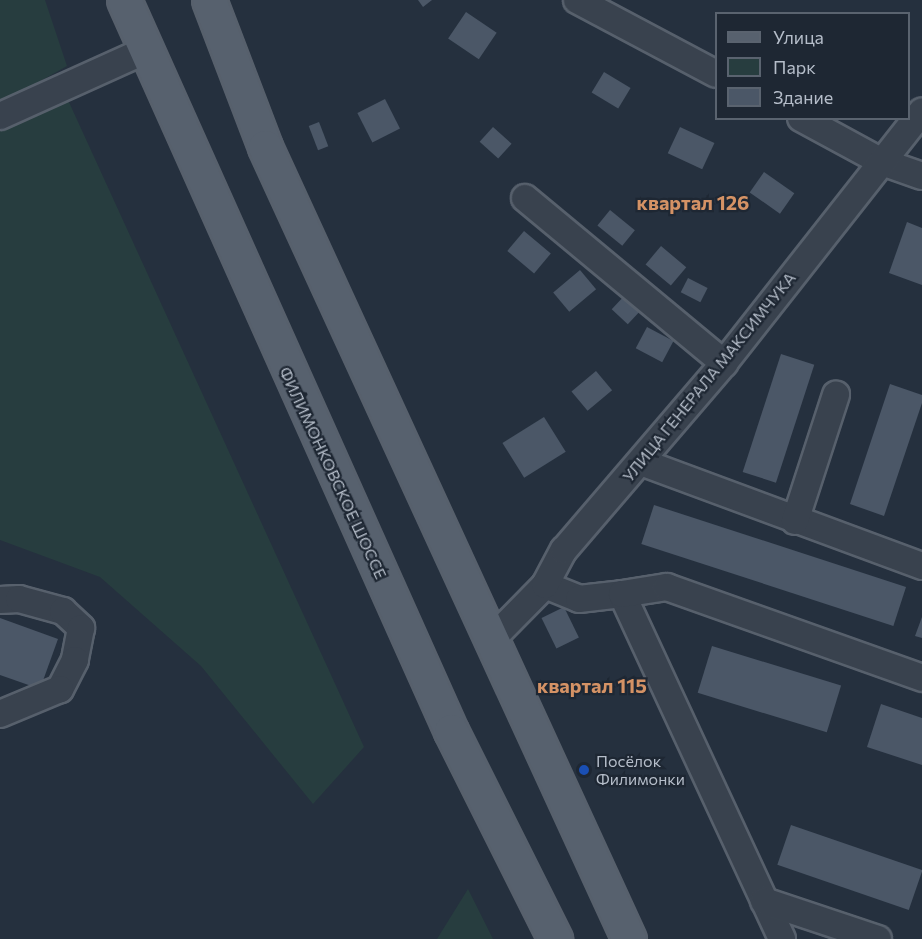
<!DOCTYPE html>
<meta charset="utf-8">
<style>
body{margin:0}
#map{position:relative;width:922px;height:939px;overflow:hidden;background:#25303e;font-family:Commissioner,sans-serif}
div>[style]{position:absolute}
.green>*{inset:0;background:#273d3f}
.building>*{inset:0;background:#4b5767;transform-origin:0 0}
.roads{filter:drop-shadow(2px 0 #57606c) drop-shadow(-2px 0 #57606c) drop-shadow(0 2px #57606c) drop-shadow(0 -2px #57606c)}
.minor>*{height:26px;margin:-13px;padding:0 13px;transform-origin:13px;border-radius:13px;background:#39424e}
.major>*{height:33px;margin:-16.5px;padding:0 16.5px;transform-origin:16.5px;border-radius:16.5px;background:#57616e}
.dots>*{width:16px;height:16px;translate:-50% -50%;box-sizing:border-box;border:3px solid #1e2733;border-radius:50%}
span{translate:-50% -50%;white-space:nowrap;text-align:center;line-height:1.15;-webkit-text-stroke:4.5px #1e2733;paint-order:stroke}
.street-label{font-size:16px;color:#b5bdc9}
.poi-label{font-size:16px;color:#b5bdc9}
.left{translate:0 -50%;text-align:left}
.quarter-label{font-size:20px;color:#d49265;font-weight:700}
.legend{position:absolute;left:715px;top:12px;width:195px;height:108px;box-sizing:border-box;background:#1e2733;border:2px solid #5a636f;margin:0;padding:8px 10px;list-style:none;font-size:18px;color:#b5bdc9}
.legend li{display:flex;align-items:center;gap:12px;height:30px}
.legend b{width:30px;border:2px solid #5a636f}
</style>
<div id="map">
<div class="green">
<div style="clip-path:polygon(0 0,45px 0,67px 66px,0 104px)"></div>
<div style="clip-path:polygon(68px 100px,364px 747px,313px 804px,201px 666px,100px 577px,0 540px,0 131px)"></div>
<div style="clip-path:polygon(468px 889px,493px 939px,437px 939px)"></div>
</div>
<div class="building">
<div style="clip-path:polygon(418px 0,432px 0,423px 7px)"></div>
<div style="left:466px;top:12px;width:37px;height:32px;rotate:34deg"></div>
<div style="left:604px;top:72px;width:31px;height:24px;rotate:31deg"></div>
<div style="left:385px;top:99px;width:33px;height:31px;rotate:63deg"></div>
<div style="left:319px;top:122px;width:26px;height:11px;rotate:69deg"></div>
<div style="left:493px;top:127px;width:25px;height:20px;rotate:42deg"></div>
<div style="left:680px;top:127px;width:38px;height:29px;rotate:25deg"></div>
<div style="left:764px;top:172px;width:37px;height:25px;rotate:35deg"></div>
<div style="left:610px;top:210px;width:32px;height:20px;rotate:39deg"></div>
<div style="clip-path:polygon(907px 222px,922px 228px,922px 285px,889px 273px)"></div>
<div style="left:524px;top:231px;width:35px;height:26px;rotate:40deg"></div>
<div style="left:661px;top:246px;width:33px;height:24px;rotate:40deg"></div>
<div style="left:580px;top:270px;width:25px;height:35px;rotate:50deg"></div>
<div style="left:688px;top:278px;width:22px;height:16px;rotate:27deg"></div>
<div style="left:626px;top:294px;width:22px;height:21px;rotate:43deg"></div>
<div style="left:647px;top:327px;width:30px;height:24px;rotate:28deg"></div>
<div style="left:781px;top:354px;width:35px;height:124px;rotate:18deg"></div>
<div style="left:596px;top:371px;width:25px;height:32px;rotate:50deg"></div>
<div style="clip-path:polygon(890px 384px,922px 395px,922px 403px,884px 516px,850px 504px)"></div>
<div style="left:544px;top:417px;width:41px;height:49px;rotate:58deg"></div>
<div style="left:654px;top:505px;width:265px;height:41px;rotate:18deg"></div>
<div style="left:564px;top:607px;width:34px;height:25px;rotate:64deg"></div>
<div style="clip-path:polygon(922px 617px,922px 638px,915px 636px)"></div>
<div style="clip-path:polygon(0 618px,58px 639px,40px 689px,0 675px)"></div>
<div style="left:712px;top:646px;width:135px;height:49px;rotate:17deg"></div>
<div style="clip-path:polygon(881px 704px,922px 718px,922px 765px,867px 747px)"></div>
<div style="left:791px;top:825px;width:139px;height:42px;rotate:19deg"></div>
</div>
<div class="roads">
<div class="minor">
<div style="left:577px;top:0;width:157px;rotate:28deg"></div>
<div style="left:0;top:116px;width:160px;rotate:-24.3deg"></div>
<div style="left:801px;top:118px;width:92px;rotate:28.5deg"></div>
<div style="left:882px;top:162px;width:42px;rotate:19.3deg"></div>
<div style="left:525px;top:198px;width:259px;rotate:39.7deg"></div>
<div style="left:641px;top:462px;width:300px;rotate:20.3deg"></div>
<div style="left:795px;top:521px;width:133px;rotate:-72deg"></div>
<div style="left:545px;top:585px;width:37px;rotate:22deg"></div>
<div style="left:579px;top:599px;width:43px;rotate:-6.6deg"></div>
<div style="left:622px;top:594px;width:380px;rotate:65.1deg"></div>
<div style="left:622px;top:594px;width:46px;rotate:-8.8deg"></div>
<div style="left:667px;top:587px;width:271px;rotate:19.6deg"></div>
<div style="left:0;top:600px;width:19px;rotate:-3deg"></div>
<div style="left:19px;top:599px;width:46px;rotate:15.3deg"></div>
<div style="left:63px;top:611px;width:25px;rotate:43deg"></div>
<div style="left:81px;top:628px;width:33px;rotate:101deg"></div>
<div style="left:75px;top:660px;width:33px;rotate:117deg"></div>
<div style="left:60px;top:689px;width:65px;rotate:157.4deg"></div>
<div style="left:492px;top:639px;width:76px;rotate:-45.5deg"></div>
<div style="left:545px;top:585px;width:40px;rotate:-62deg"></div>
<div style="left:564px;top:550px;width:246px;rotate:-49.4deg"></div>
<div style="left:724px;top:363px;width:320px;rotate:-51.8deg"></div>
<div style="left:764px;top:901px;width:120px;rotate:18.4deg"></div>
</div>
<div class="major">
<div style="left:124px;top:0;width:801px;rotate:65.9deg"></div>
<div style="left:451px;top:731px;width:233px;rotate:63.4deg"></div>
<div style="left:209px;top:0;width:157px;rotate:69.1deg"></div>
<div style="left:265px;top:147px;width:872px;rotate:65.32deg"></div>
</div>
</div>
<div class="dots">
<div style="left:584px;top:770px;background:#1a4fb4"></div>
</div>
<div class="street-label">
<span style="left:709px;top:377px;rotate:-51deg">УЛИЦА ГЕНЕРАЛА МАКСИМЧУКА</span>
<span style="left:333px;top:473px;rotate:65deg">ФИЛИМОНКОВСКОЕ ШОССЕ</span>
</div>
<div class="poi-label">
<span class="left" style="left:596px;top:770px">Посёлок<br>Филимонки</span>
</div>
<div class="quarter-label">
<span style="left:693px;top:202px">квартал 126</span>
<span style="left:592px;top:685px">квартал 115</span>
</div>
<ul class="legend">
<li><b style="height:8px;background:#57616e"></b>Улица</li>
<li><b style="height:16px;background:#273d3f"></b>Парк</li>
<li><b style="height:16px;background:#4b5767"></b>Здание</li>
</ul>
</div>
